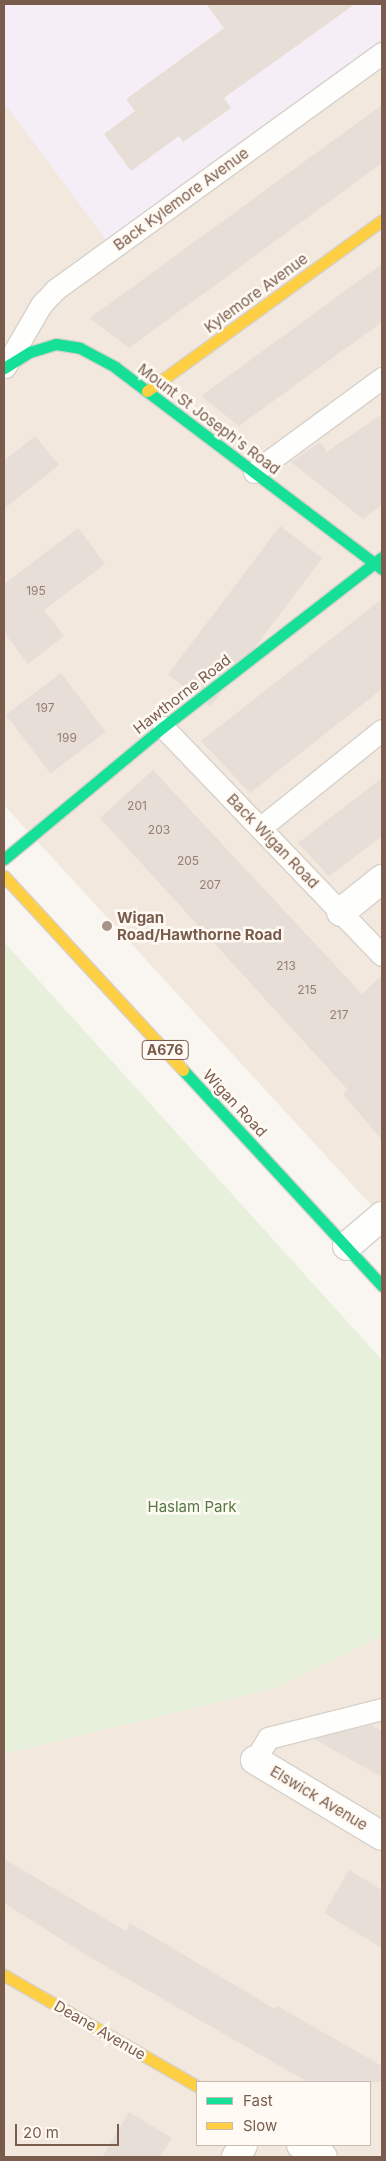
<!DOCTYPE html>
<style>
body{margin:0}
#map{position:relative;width:386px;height:2161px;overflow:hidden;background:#f9f5f0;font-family:Inter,sans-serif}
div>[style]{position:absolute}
.residential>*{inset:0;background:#f2e8de}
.education>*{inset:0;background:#f6eef6}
.green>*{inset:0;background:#e7f0db}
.building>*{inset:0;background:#e6ded7;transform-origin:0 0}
.roads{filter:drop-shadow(1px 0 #d7d1cb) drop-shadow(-1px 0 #d7d1cb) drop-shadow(0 1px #d7d1cb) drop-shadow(0 -1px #d7d1cb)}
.lane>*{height:21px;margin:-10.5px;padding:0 10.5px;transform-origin:10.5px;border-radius:10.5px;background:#fefefd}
.street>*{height:28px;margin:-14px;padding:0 14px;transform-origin:14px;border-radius:14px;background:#fefefd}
.fast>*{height:11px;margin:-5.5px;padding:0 5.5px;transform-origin:5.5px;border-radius:5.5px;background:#16e098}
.slow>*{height:11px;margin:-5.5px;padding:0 5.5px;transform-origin:5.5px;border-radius:5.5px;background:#ffcf43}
.dots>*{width:14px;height:14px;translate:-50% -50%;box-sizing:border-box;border:2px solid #fffaf3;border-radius:50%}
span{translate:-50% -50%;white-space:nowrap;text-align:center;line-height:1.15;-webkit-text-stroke:5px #fffaf3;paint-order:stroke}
.number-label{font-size:12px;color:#977e72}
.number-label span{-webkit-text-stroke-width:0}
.shield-label span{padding:1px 4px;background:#fffaf3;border:1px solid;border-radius:4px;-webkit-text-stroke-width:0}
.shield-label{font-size:14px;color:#7a5c4d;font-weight:700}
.street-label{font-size:15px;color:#7a5c4d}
.poi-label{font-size:15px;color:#7a5c4d;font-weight:700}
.left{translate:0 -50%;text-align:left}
.park-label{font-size:15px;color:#537a41}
.frame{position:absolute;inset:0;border:5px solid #7a5c4d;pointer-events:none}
.legend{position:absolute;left:196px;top:2081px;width:175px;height:65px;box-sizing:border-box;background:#fffaf3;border:1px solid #cabbb1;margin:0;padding:6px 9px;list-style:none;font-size:15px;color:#7a5c4d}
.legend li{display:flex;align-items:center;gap:10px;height:25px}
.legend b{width:25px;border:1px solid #cabbb1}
.scale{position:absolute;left:15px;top:2124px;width:104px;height:22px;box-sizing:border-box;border:2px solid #7a5c4d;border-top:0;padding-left:6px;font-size:15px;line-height:18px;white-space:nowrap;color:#7a5c4d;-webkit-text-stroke:4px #fffaf3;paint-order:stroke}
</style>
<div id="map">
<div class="residential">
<div style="clip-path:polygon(4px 4px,382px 4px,382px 1217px,4px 805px)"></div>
<div style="clip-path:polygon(evenodd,382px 1636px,382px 2157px,4px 2157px,4px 1754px,273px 1689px,382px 1636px,197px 2082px,370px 2082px,370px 2145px,197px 2145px,197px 2082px)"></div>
</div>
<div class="education">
<div style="clip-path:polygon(4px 4px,382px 4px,382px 39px,106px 240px,4px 103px)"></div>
</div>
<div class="green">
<div style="clip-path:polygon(4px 942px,382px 1360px,382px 1636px,273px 1689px,4px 1754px)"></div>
</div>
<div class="building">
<div style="clip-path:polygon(206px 4px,355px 4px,224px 98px,231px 108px,183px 142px,179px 136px,131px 171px,104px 134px,135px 111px,126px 99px,224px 28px)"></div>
<div style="clip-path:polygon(382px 105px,382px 163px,129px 348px,90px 318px)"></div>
<div style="clip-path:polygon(382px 264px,382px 322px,239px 426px,201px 396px)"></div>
<div style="clip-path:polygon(382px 414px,382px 505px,363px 519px,291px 462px,320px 442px,327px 452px)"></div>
<div style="clip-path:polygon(35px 436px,59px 465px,4px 509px,4px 461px)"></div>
<div style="left:280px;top:526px;width:53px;height:186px;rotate:37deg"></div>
<div style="clip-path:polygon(78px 528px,105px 564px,44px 610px,64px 636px,28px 664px,4px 632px,4px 584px)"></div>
<div style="clip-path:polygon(382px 599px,382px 689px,250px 793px,201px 741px)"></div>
<div style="left:61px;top:673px;width:74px;height:69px;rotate:53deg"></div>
<div style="clip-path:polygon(153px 770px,362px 994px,382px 975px,382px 1140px,343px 1094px,348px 1090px,100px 818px)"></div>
<div style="clip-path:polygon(382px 778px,382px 836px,329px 876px,298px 843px)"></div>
<div style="clip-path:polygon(371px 1725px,382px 1731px,382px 1777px,314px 1739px)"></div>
<div style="clip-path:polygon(4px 1859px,126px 1931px,130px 1923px,275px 2009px,277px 2006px,382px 2066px,382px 2082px,308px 2082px,91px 1958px,4px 1903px)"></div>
<div style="clip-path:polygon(349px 1870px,382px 1890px,382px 1948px,324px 1913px)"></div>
<div style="clip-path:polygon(129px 2112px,172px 2138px,160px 2157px,102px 2157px)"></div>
</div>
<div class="roads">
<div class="lane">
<div style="left:5px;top:367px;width:72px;rotate:-59.9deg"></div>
<div style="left:41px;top:305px;width:22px;rotate:-47deg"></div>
<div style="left:56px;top:289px;width:402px;rotate:-35.9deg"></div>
<div style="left:254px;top:472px;width:159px;rotate:-36.3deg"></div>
<div style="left:163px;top:727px;width:316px;rotate:46.2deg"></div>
<div style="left:260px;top:828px;width:156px;rotate:-38.8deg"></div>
<div style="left:255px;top:1760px;width:26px;rotate:-59deg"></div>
<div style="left:268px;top:1738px;width:118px;rotate:-14.3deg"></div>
</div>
<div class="street">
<div style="left:341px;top:912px;width:53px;rotate:-38.8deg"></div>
<div style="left:347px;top:1246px;width:46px;rotate:-40.6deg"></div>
<div style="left:255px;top:1760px;width:148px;rotate:30.9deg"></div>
<div style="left:301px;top:2145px;width:25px;rotate:29deg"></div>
<div style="left:236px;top:2157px;width:14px;rotate:-60deg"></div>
</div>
<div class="fast">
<div style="left:4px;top:368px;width:31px;rotate:-32deg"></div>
<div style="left:30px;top:352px;width:27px;rotate:-17deg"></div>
<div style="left:56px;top:344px;width:24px;rotate:9deg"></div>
<div style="left:80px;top:348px;width:40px;rotate:28deg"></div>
<div style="left:115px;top:367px;width:335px;rotate:37.1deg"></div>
<div style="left:4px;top:859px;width:207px;rotate:-39.7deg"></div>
<div style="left:163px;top:727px;width:277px;rotate:-37.8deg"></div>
<div style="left:183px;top:1070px;width:294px;rotate:47.3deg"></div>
</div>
<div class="slow">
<div style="left:147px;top:391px;width:291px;rotate:-36deg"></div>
<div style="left:4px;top:876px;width:264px;rotate:47.3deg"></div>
<div style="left:4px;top:1975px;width:223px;rotate:29.9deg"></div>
</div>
</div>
<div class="dots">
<div style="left:107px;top:926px;background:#a69286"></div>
</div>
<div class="number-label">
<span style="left:36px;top:591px">195</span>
<span style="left:45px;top:708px">197</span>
<span style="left:67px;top:738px">199</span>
<span style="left:137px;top:806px">201</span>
<span style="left:159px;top:830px">203</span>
<span style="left:188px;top:861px">205</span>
<span style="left:210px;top:885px">207</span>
<span style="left:286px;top:966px">213</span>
<span style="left:307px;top:990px">215</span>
<span style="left:339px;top:1015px">217</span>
</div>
<div class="shield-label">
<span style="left:165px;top:1050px">A676</span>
</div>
<div class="street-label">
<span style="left:181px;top:199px;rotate:-36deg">Back Kylemore Avenue</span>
<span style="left:256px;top:293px;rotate:-36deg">Kylemore Avenue</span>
<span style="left:209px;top:419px;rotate:37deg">Mount St Joseph's Road</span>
<span style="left:182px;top:694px;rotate:-38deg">Hawthorne Road</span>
<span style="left:273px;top:841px;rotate:46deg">Back Wigan Road</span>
<span style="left:235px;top:1103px;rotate:47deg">Wigan Road</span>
<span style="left:319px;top:1798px;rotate:31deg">Elswick Avenue</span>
<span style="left:100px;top:2030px;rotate:30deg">Deane Avenue</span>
</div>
<div class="poi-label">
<span class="left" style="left:117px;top:926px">Wigan<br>Road/Hawthorne Road</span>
</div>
<div class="park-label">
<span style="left:192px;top:1507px">Haslam Park</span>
</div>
<div class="frame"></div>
<ul class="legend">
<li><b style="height:6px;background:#16e098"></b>Fast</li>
<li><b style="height:6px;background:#ffcf43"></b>Slow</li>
</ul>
<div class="scale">20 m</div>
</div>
